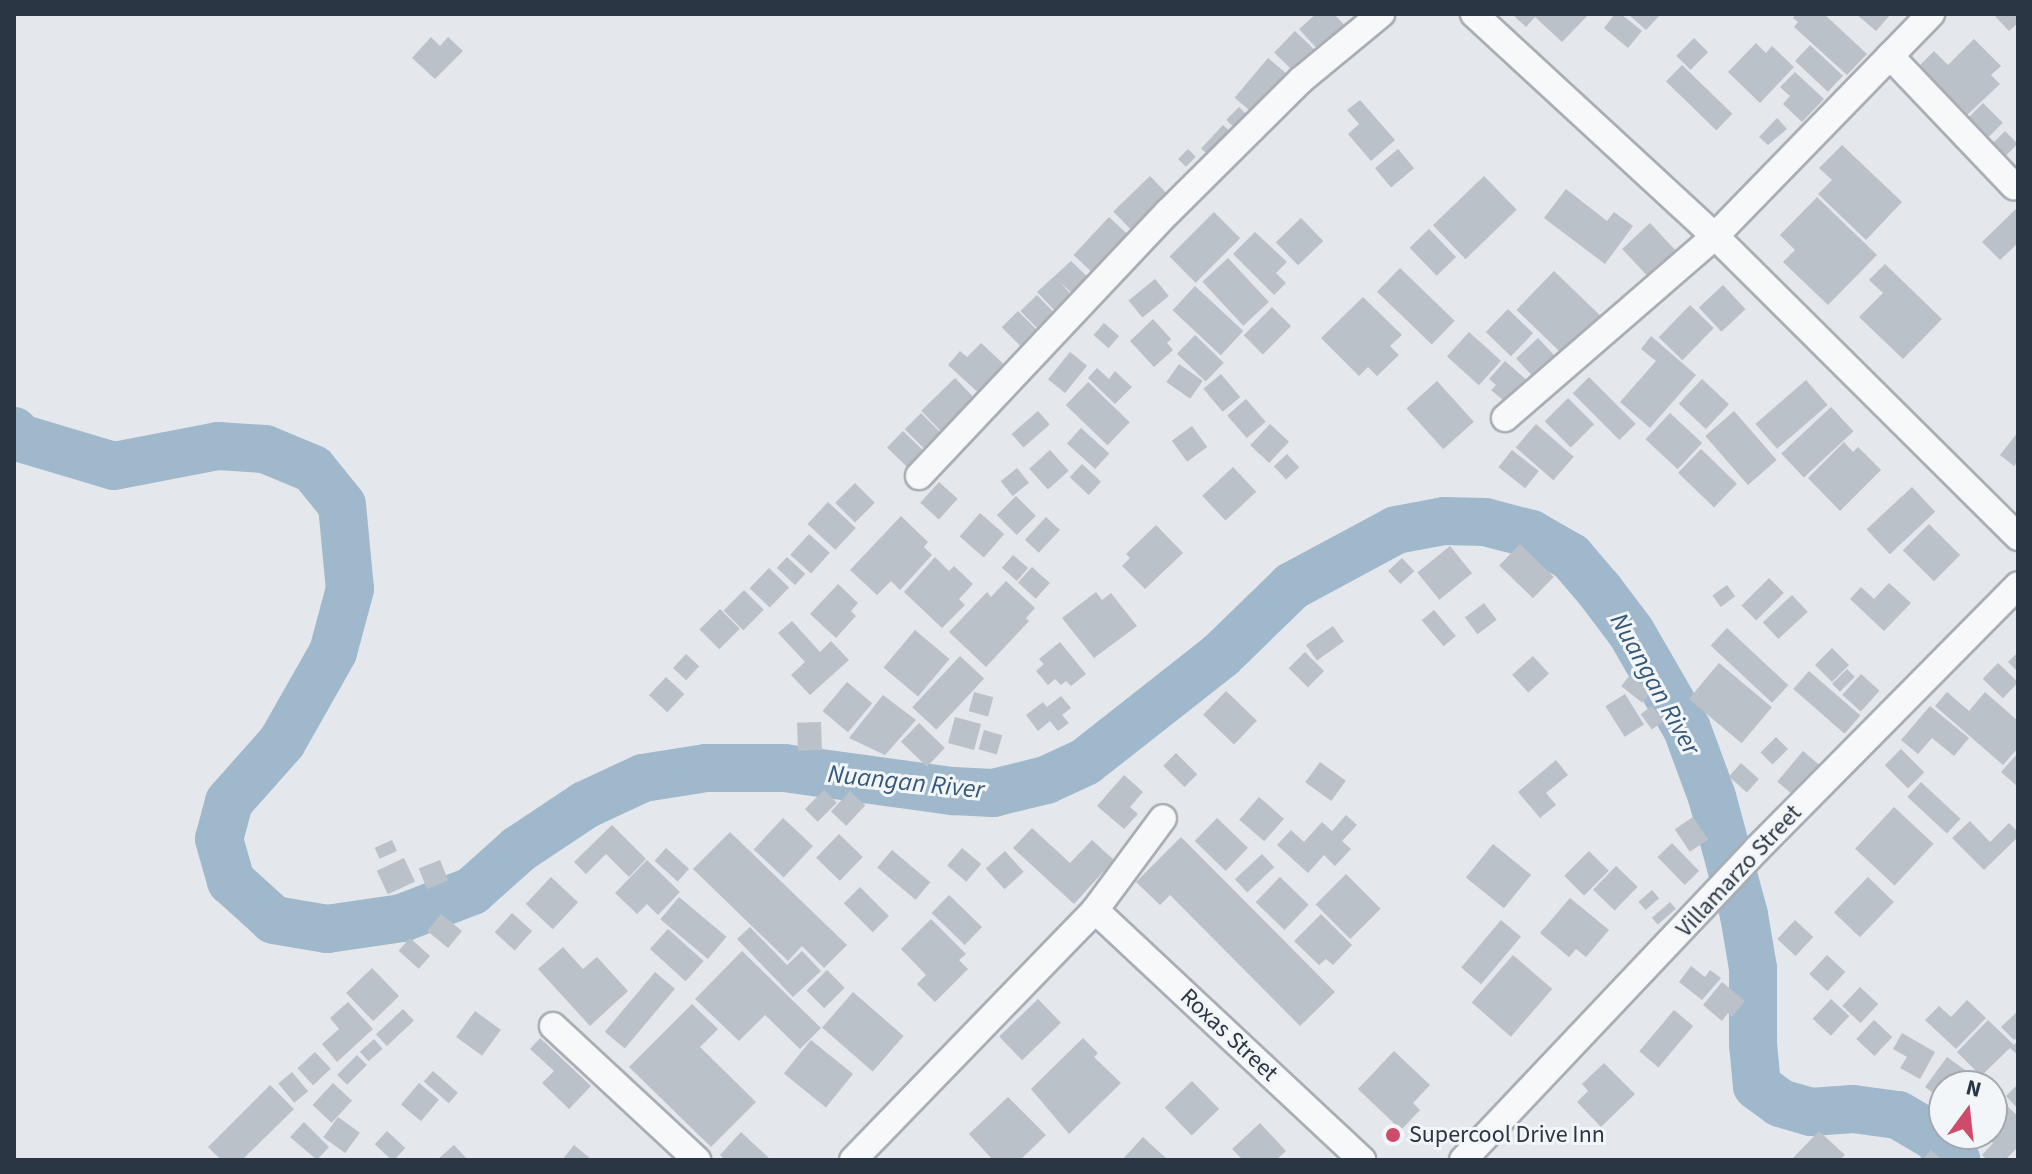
<!DOCTYPE html>
<style>
body{margin:0}
#map{position:relative;width:2032px;height:1174px;overflow:hidden;background:#e4e7eb;font-family:"Source Sans 3",sans-serif}
div>[style]{position:absolute}
.river>*{height:48px;margin:-24px;padding:0 24px;transform-origin:24px;border-radius:24px;background:#9fb8cb}
.building>*{inset:0;background:#bbc1c9;transform-origin:0 0}
.roads{filter:drop-shadow(2px 0 #a9aeb6) drop-shadow(-2px 0 #a9aeb6) drop-shadow(0 2px #a9aeb6) drop-shadow(0 -2px #a9aeb6)}
.minor>*{height:26px;margin:-13px;padding:0 13px;transform-origin:13px;border-radius:13px;background:#f6f8fa}
.dots>*{width:22px;height:22px;translate:-50% -50%;box-sizing:border-box;border:4px solid #f3f6f9;border-radius:50%}
span{translate:-50% -50%;white-space:nowrap;text-align:center;line-height:1.15;-webkit-text-stroke:6px #f3f6f9;paint-order:stroke}
.street-label{font-size:24px;color:#2b3644}
.poi-label{font-size:24px;color:#2b3644}
.left{translate:0 -50%;text-align:left}
.water-label{font-size:26px;color:#355878;font-style:italic}
.frame{position:absolute;inset:0;border:16px solid #2b3644;pointer-events:none}
.north{position:absolute;left:1928px;top:1070px;width:80px;height:80px;box-sizing:border-box;background:#f3f6f9;border:2px solid #a3a9b1;border-radius:50%;rotate:15deg;font-size:22px;font-weight:700;line-height:32px;text-align:center;color:#2b3644}
.north::after{content:'';display:block;margin:auto;width:28px;height:36px;background:#ce4b6a;clip-path:polygon(50% 0,100% 100%,50% 72%,0 100%)}
</style>
<div id="map">
<div class="river">
<div style="left:14px;top:431px;width:9px;rotate:49deg"></div>
<div style="left:20px;top:438px;width:98px;rotate:16.6deg"></div>
<div style="left:114px;top:466px;width:106px;rotate:-10.9deg"></div>
<div style="left:218px;top:446px;width:47px;rotate:3.7deg"></div>
<div style="left:265px;top:449px;width:52px;rotate:22.6deg"></div>
<div style="left:313px;top:469px;width:46px;rotate:51.1deg"></div>
<div style="left:342px;top:505px;width:84px;rotate:84.6deg"></div>
<div style="left:350px;top:589px;width:65px;rotate:105.1deg"></div>
<div style="left:333px;top:652px;width:103px;rotate:119.5deg"></div>
<div style="left:282px;top:742px;width:80px;rotate:131.5deg"></div>
<div style="left:229px;top:802px;width:38px;rotate:105deg"></div>
<div style="left:219px;top:839px;width:44px;rotate:74.1deg"></div>
<div style="left:231px;top:881px;width:58px;rotate:42.2deg"></div>
<div style="left:274px;top:920px;width:54px;rotate:9.6deg"></div>
<div style="left:327px;top:929px;width:76px;rotate:-8.3deg"></div>
<div style="left:402px;top:918px;width:75px;rotate:-21.1deg"></div>
<div style="left:472px;top:891px;width:63px;rotate:-41.8deg"></div>
<div style="left:519px;top:849px;width:79px;rotate:-33.7deg"></div>
<div style="left:585px;top:805px;width:64px;rotate:-25deg"></div>
<div style="left:643px;top:778px;width:64px;rotate:-9deg"></div>
<div style="left:706px;top:768px;width:78px"></div>
<div style="left:784px;top:768px;width:171px;rotate:7.8deg"></div>
<div style="left:953px;top:791px;width:40px;rotate:2.9deg"></div>
<div style="left:993px;top:793px;width:55px;rotate:-13.8deg"></div>
<div style="left:1046px;top:780px;width:43px;rotate:-24.8deg"></div>
<div style="left:1085px;top:762px;width:173px;rotate:-38.2deg"></div>
<div style="left:1221px;top:655px;width:99px;rotate:-44.2deg"></div>
<div style="left:1292px;top:586px;width:118px;rotate:-28.3deg"></div>
<div style="left:1396px;top:530px;width:49px;rotate:-10.6deg"></div>
<div style="left:1444px;top:521px;width:41px;rotate:1.4deg"></div>
<div style="left:1485px;top:522px;width:48px;rotate:14.6deg"></div>
<div style="left:1531px;top:534px;width:46px;rotate:29.9deg"></div>
<div style="left:1571px;top:557px;width:45px;rotate:49.5deg"></div>
<div style="left:1600px;top:591px;width:51px;rotate:52.9deg"></div>
<div style="left:1631px;top:632px;width:112px;rotate:60deg"></div>
<div style="left:1687px;top:729px;width:72px;rotate:69.8deg"></div>
<div style="left:1712px;top:797px;width:122px;rotate:74.8deg"></div>
<div style="left:1744px;top:915px;width:54px;rotate:80.4deg"></div>
<div style="left:1753px;top:968px;width:76px;rotate:90deg"></div>
<div style="left:1753px;top:1044px;width:42px;rotate:84.6deg"></div>
<div style="left:1757px;top:1086px;width:29px;rotate:36deg"></div>
<div style="left:1780px;top:1103px;width:32px;rotate:16deg"></div>
<div style="left:1811px;top:1112px;width:42px;rotate:-4.1deg"></div>
<div style="left:1853px;top:1109px;width:45px;rotate:7.6deg"></div>
<div style="left:1898px;top:1115px;width:42px;rotate:30.3deg"></div>
<div style="left:1934px;top:1136px;width:33px;rotate:47deg"></div>
</div>
<div class="building">
<div style="clip-path:polygon(1316px 14px,1334px 14px,1347px 28px,1320px 52px,1299px 29px)"></div>
<div style="clip-path:polygon(1512px 14px,1589px 14px,1562px 42px,1535px 17px,1526px 27px)"></div>
<div style="clip-path:polygon(1615px 14px,1621px 14px,1642px 31px,1628px 48px,1604px 28px)"></div>
<div style="clip-path:polygon(1628px 14px,1661px 14px,1646px 30px)"></div>
<div style="clip-path:polygon(1796px 14px,1824px 14px,1867px 54px,1847px 75px,1794px 27px,1798px 22px,1793px 18px)"></div>
<div style="clip-path:polygon(1856px 14px,1891px 14px,1876px 31px)"></div>
<div style="clip-path:polygon(1993px 14px,2018px 14px,2018px 23px,2009px 31px)"></div>
<div style="left:1295px;top:31px;width:30px;height:30px;rotate:44deg"></div>
<div style="clip-path:polygon(431px 37px,440px 46px,448px 37px,463px 51px,435px 79px,412px 58px)"></div>
<div style="left:1694px;top:38px;width:20px;height:25px;rotate:45deg"></div>
<div style="clip-path:polygon(1974px 39px,2001px 66px,1991px 75px,2000px 84px,1967px 115px,1919px 66px,1934px 51px,1948px 65px)"></div>
<div style="clip-path:polygon(1756px 43px,1766px 53px,1772px 46px,1794px 67px,1760px 103px,1728px 72px)"></div>
<div style="left:1810px;top:45px;width:45px;height:22px;rotate:43deg"></div>
<div style="left:1268px;top:58px;width:31px;height:52px;rotate:40deg"></div>
<div style="left:1682px;top:65px;width:70px;height:23px;rotate:44deg"></div>
<div style="clip-path:polygon(1795px 72px,1824px 99px,1802px 122px,1783px 104px,1790px 96px,1780px 87px)"></div>
<div style="clip-path:polygon(1360px 100px,1395px 140px,1371px 161px,1348px 134px,1359px 124px,1347px 110px)"></div>
<div style="left:1983px;top:103px;width:28px;height:20px;rotate:45deg"></div>
<div style="left:1239px;top:107px;width:21px;height:18px;rotate:45deg"></div>
<div style="clip-path:polygon(1777px 118px,1787px 129px,1768px 145px,1759px 137px)"></div>
<div style="left:1223px;top:125px;width:21px;height:32px;rotate:43deg"></div>
<div style="left:2005px;top:131px;width:18px;height:18px;rotate:45deg"></div>
<div style="clip-path:polygon(1842px 145px,1902px 202px,1866px 240px,1818px 194px,1832px 180px,1819px 168px)"></div>
<div style="left:1188px;top:149px;width:11px;height:14px;rotate:45deg"></div>
<div style="left:1398px;top:149px;width:25px;height:30px;rotate:50deg"></div>
<div style="left:1150px;top:176px;width:36px;height:51px;rotate:46deg"></div>
<div style="left:1484px;top:176px;width:47px;height:71px;rotate:46deg"></div>
<div style="clip-path:polygon(1566px 189px,1607px 221px,1614px 212px,1633px 226px,1605px 264px,1544px 218px)"></div>
<div style="clip-path:polygon(1817px 197px,1877px 255px,1828px 305px,1783px 262px,1795px 250px,1780px 235px)"></div>
<div style="clip-path:polygon(2018px 207px,2018px 243px,2000px 260px,1982px 242px)"></div>
<div style="left:1214px;top:212px;width:37px;height:63px;rotate:45deg"></div>
<div style="left:1109px;top:217px;width:35px;height:52px;rotate:43deg"></div>
<div style="left:1301px;top:218px;width:32px;height:35px;rotate:46deg"></div>
<div style="left:1650px;top:223px;width:37px;height:38px;rotate:47deg"></div>
<div style="left:1429px;top:229px;width:39px;height:27px;rotate:46deg"></div>
<div style="clip-path:polygon(1255px 232px,1287px 262px,1276px 273px,1286px 283px,1274px 295px,1233px 254px)"></div>
<div style="left:1228px;top:258px;width:60px;height:35px;rotate:47deg"></div>
<div style="clip-path:polygon(1071px 261px,1095px 284px,1079px 300px,1059px 281px,1076px 300px,1060px 316px,1037px 292px)"></div>
<div style="clip-path:polygon(1885px 264px,1942px 319px,1903px 359px,1859px 317px,1883px 293px,1869px 280px)"></div>
<div style="left:1400px;top:268px;width:76px;height:33px;rotate:44deg"></div>
<div style="left:1554px;top:271px;width:71px;height:54px;rotate:44deg"></div>
<div style="left:1155px;top:279px;width:22px;height:34px;rotate:51deg"></div>
<div style="left:1723px;top:285px;width:33px;height:33px;rotate:47deg"></div>
<div style="left:1195px;top:286px;width:66px;height:33px;rotate:43deg"></div>
<div style="left:1037px;top:295px;width:33px;height:23px;rotate:46deg"></div>
<div style="clip-path:polygon(1363px 297px,1402px 335px,1390px 346px,1399px 355px,1377px 376px,1368px 367px,1359px 376px,1321px 338px)"></div>
<div style="left:1690px;top:305px;width:33px;height:45px;rotate:44deg"></div>
<div style="left:1272px;top:307px;width:27px;height:40px;rotate:45deg"></div>
<div style="left:1508px;top:309px;width:35px;height:32px;rotate:44deg"></div>
<div style="left:1018px;top:311px;width:34px;height:23px;rotate:45deg"></div>
<div style="clip-path:polygon(1153px 319px,1171px 339px,1167px 343px,1173px 350px,1154px 367px,1130px 341px)"></div>
<div style="left:1104px;top:323px;width:20px;height:16px;rotate:41deg"></div>
<div style="left:1469px;top:332px;width:43px;height:33px;rotate:42deg"></div>
<div style="left:1195px;top:335px;width:40px;height:26px;rotate:44deg"></div>
<div style="clip-path:polygon(1651px 336px,1696px 375px,1650px 428px,1620px 402px,1656px 361px,1641px 349px)"></div>
<div style="left:1538px;top:338px;width:35px;height:30px;rotate:47deg"></div>
<div style="clip-path:polygon(981px 343px,1009px 369px,983px 397px,948px 365px,960px 351px,967px 357px)"></div>
<div style="left:1070px;top:352px;width:22px;height:35px;rotate:39deg"></div>
<div style="clip-path:polygon(1505px 361px,1530px 383px,1510px 406px,1491px 390px,1496px 385px,1489px 379px)"></div>
<div style="left:1179px;top:364px;width:29px;height:22px;rotate:35deg"></div>
<div style="clip-path:polygon(1097px 368px,1109px 379px,1115px 371px,1132px 387px,1115px 404px,1088px 378px)"></div>
<div style="left:1221px;top:374px;width:30px;height:23px;rotate:50deg"></div>
<div style="left:1589px;top:377px;width:66px;height:23px;rotate:45deg"></div>
<div style="left:955px;top:378px;width:33px;height:47px;rotate:46deg"></div>
<div style="left:1702px;top:379px;width:37px;height:34px;rotate:43deg"></div>
<div style="left:1806px;top:380px;width:33px;height:67px;rotate:49deg"></div>
<div style="left:1437px;top:381px;width:55px;height:41px;rotate:48deg"></div>
<div style="left:1088px;top:382px;width:58px;height:32px;rotate:44deg"></div>
<div style="left:1568px;top:398px;width:37px;height:33px;rotate:45deg"></div>
<div style="left:1246px;top:399px;width:30px;height:25px;rotate:49deg"></div>
<div style="left:1831px;top:407px;width:33px;height:68px;rotate:47deg"></div>
<div style="left:1038px;top:411px;width:18px;height:35px;rotate:49deg"></div>
<div style="left:1734px;top:411px;width:65px;height:38px;rotate:49deg"></div>
<div style="left:921px;top:413px;width:34px;height:23px;rotate:45deg"></div>
<div style="left:1670px;top:413px;width:44px;height:36px;rotate:43deg"></div>
<div style="left:1270px;top:424px;width:26px;height:29px;rotate:43deg"></div>
<div style="left:1536px;top:424px;width:50px;height:31px;rotate:41deg"></div>
<div style="left:1192px;top:426px;width:26px;height:25px;rotate:54deg"></div>
<div style="left:1081px;top:428px;width:38px;height:21px;rotate:42deg"></div>
<div style="left:903px;top:431px;width:33px;height:23px;rotate:44deg"></div>
<div style="clip-path:polygon(2018px 432px,2018px 461px,2014px 466px,2000px 455px)"></div>
<div style="clip-path:polygon(1844px 442px,1853px 452px,1858px 447px,1881px 470px,1840px 511px,1808px 478px)"></div>
<div style="left:1701px;top:449px;width:50px;height:33px;rotate:44deg"></div>
<div style="left:1050px;top:450px;width:28px;height:28px;rotate:48deg"></div>
<div style="left:1512px;top:450px;width:34px;height:22px;rotate:38deg"></div>
<div style="left:1287px;top:454px;width:18px;height:18px;rotate:47deg"></div>
<div style="left:1082px;top:464px;width:26px;height:18px;rotate:43deg"></div>
<div style="left:1233px;top:467px;width:34px;height:42px;rotate:47deg"></div>
<div style="left:1017px;top:468px;width:19px;height:21px;rotate:51deg"></div>
<div style="left:939px;top:482px;width:25px;height:28px;rotate:42deg"></div>
<div style="left:855px;top:483px;width:28px;height:28px;rotate:45deg"></div>
<div style="left:1912px;top:487px;width:34px;height:62px;rotate:47deg"></div>
<div style="left:1016px;top:496px;width:28px;height:27px;rotate:45deg"></div>
<div style="left:828px;top:502px;width:38px;height:30px;rotate:43deg"></div>
<div style="left:980px;top:513px;width:32px;height:31px;rotate:41deg"></div>
<div style="clip-path:polygon(901px 516px,928px 542px,924px 547px,932px 555px,900px 590px,891px 581px,877px 595px,850px 570px)"></div>
<div style="left:1046px;top:517px;width:19px;height:31px;rotate:43deg"></div>
<div style="left:1929px;top:524px;width:44px;height:37px;rotate:45deg"></div>
<div style="clip-path:polygon(1156px 525px,1183px 553px,1145px 589px,1122px 566px,1130px 558px,1126px 554px)"></div>
<div style="left:809px;top:534px;width:28px;height:28px;rotate:42deg"></div>
<div style="left:1520px;top:544px;width:47px;height:30px;rotate:44deg"></div>
<div style="left:1450px;top:546px;width:35px;height:42px;rotate:51deg"></div>
<div style="left:1013px;top:555px;width:20px;height:17px;rotate:41deg"></div>
<div style="left:787px;top:557px;width:25px;height:15px;rotate:43deg"></div>
<div style="clip-path:polygon(935px 557px,949px 571px,954px 566px,973px 584px,959px 599px,965px 605px,942px 628px,904px 592px)"></div>
<div style="left:1402px;top:558px;width:18px;height:19px;rotate:47deg"></div>
<div style="left:1032px;top:567px;width:24px;height:21px;rotate:42deg"></div>
<div style="left:769px;top:568px;width:28px;height:28px;rotate:44deg"></div>
<div style="left:1769px;top:578px;width:21px;height:39px;rotate:45deg"></div>
<div style="clip-path:polygon(1006px 581px,1035px 608px,1026px 618px,1029px 621px,986px 667px,949px 632px,987px 592px,991px 597px)"></div>
<div style="clip-path:polygon(1889px 583px,1911px 603px,1884px 631px,1850px 599px,1861px 587px,1874px 599px)"></div>
<div style="clip-path:polygon(838px 584px,858px 603px,851px 611px,856px 616px,836px 638px,810px 614px)"></div>
<div style="left:1727px;top:585px;width:14px;height:18px;rotate:54deg"></div>
<div style="left:744px;top:590px;width:28px;height:29px;rotate:45deg"></div>
<div style="clip-path:polygon(1096px 592px,1102px 600px,1111px 593px,1137px 626px,1094px 658px,1062px 618px)"></div>
<div style="left:1792px;top:595px;width:23px;height:40px;rotate:47deg"></div>
<div style="left:1484px;top:603px;width:21px;height:24px;rotate:53deg"></div>
<div style="left:720px;top:609px;width:28px;height:29px;rotate:45deg"></div>
<div style="left:1434px;top:610px;width:34px;height:16px;rotate:50deg"></div>
<div style="clip-path:polygon(792px 621px,820px 652px,831px 641px,849px 660px,810px 695px,791px 675px,805px 662px,778px 633px)"></div>
<div style="left:1333px;top:626px;width:19px;height:33px;rotate:55deg"></div>
<div style="left:1727px;top:628px;width:84px;height:24px;rotate:43deg"></div>
<div style="left:915px;top:630px;width:45px;height:49px;rotate:40deg"></div>
<div style="clip-path:polygon(1060px 642px,1086px 674px,1071px 686px,1066px 681px,1061px 685px,1055px 679px,1048px 685px,1036px 671px,1044px 664px,1039px 659px)"></div>
<div style="left:1832px;top:648px;width:24px;height:24px;rotate:45deg"></div>
<div style="left:1305px;top:652px;width:27px;height:23px;rotate:45deg"></div>
<div style="clip-path:polygon(2018px 652px,2018px 672px,2008px 662px)"></div>
<div style="left:686px;top:654px;width:18px;height:19px;rotate:43deg"></div>
<div style="left:960px;top:656px;width:33px;height:70px;rotate:43deg"></div>
<div style="left:1533px;top:656px;width:24px;height:28px;rotate:48deg"></div>
<div style="left:1719px;top:663px;width:69px;height:47px;rotate:40deg"></div>
<div style="left:1998px;top:663px;width:28px;height:22px;rotate:44deg"></div>
<div style="left:1847px;top:669px;width:11px;height:21px;rotate:45deg"></div>
<div style="left:1809px;top:671px;width:68px;height:24px;rotate:41deg"></div>
<div style="left:1861px;top:674px;width:25px;height:28px;rotate:42deg"></div>
<div style="left:1630px;top:675px;width:27px;height:14px;rotate:39deg"></div>
<div style="left:666px;top:677px;width:25px;height:25px;rotate:43deg"></div>
<div style="left:847px;top:682px;width:33px;height:38px;rotate:40deg"></div>
<div style="left:1226px;top:691px;width:43px;height:33px;rotate:44deg"></div>
<div style="left:974px;top:692px;width:20px;height:20px;rotate:15deg"></div>
<div style="clip-path:polygon(1947px 692px,1969px 711px,1985px 692px,2018px 721px,2018px 748px,2003px 765px,1935px 706px)"></div>
<div style="left:1625px;top:694px;width:36px;height:23px;rotate:58deg"></div>
<div style="clip-path:polygon(883px 695px,916px 720px,885px 755px,849px 738px)"></div>
<div style="clip-path:polygon(1061px 696px,1071px 708px,1062px 715px,1069px 723px,1058px 731px,1050px 721px,1038px 731px,1026px 715px,1043px 702px,1047px 707px)"></div>
<div style="left:1652px;top:706px;width:19px;height:14px;rotate:54deg"></div>
<div style="clip-path:polygon(1930px 706px,1969px 738px,1954px 756px,1932px 738px,1918px 754px,1901px 740px)"></div>
<div style="left:955px;top:717px;width:27px;height:27px;rotate:15deg"></div>
<div style="left:821px;top:722px;width:28px;height:24px;rotate:88deg"></div>
<div style="left:919px;top:723px;width:36px;height:26px;rotate:44deg"></div>
<div style="left:984px;top:730px;width:19px;height:20px;rotate:16deg"></div>
<div style="left:1776px;top:737px;width:17px;height:22px;rotate:45deg"></div>
<div style="left:1901px;top:749px;width:33px;height:23px;rotate:45deg"></div>
<div style="left:1803px;top:751px;width:26px;height:40px;rotate:40deg"></div>
<div style="left:1176px;top:753px;width:30px;height:18px;rotate:45deg"></div>
<div style="clip-path:polygon(2018px 753px,2018px 787px,2001px 772px)"></div>
<div style="clip-path:polygon(1556px 760px,1568px 775px,1546px 793px,1556px 805px,1540px 818px,1518px 792px)"></div>
<div style="left:1320px;top:762px;width:32px;height:25px;rotate:36deg"></div>
<div style="left:1741px;top:763px;width:24px;height:18px;rotate:42deg"></div>
<div style="clip-path:polygon(1124px 775px,1143px 792px,1130px 807px,1138px 814px,1124px 829px,1097px 806px)"></div>
<div style="left:1921px;top:782px;width:54px;height:20px;rotate:43deg"></div>
<div style="left:824px;top:790px;width:18px;height:27px;rotate:45deg"></div>
<div style="left:850px;top:791px;width:21px;height:28px;rotate:43deg"></div>
<div style="left:1259px;top:797px;width:33px;height:30px;rotate:41deg"></div>
<div style="left:1894px;top:807px;width:54px;height:57px;rotate:43deg"></div>
<div style="clip-path:polygon(1346px 815px,1357px 825px,1342px 841px,1351px 849px,1335px 866px,1324px 855px,1308px 873px,1277px 845px,1291px 830px,1304px 842px,1322px 822px,1332px 831px)"></div>
<div style="left:1693px;top:817px;width:27px;height:22px;rotate:56deg"></div>
<div style="left:783px;top:818px;width:41px;height:43px;rotate:43deg"></div>
<div style="left:1217px;top:818px;width:43px;height:32px;rotate:44deg"></div>
<div style="clip-path:polygon(1970px 821px,1990px 842px,2009px 823px,2018px 832px,2018px 837px,1984px 870px,1952px 838px)"></div>
<div style="clip-path:polygon(612px 825px,646px 859px,629px 877px,606px 854px,586px 874px,574px 862px)"></div>
<div style="clip-path:polygon(1032px 828px,1070px 863px,1092px 840px,1114px 860px,1074px 904px,1013px 848px)"></div>
<div style="clip-path:polygon(730px 832px,847px 945px,824px 968px,802px 946px,788px 961px,693px 869px)"></div>
<div style="left:839px;top:834px;width:33px;height:33px;rotate:44deg"></div>
<div style="clip-path:polygon(1181px 837px,1335px 992px,1300px 1026px,1170px 895px,1160px 905px,1136px 882px)"></div>
<div style="left:392px;top:840px;width:12px;height:19px;rotate:66deg"></div>
<div style="left:1672px;top:843px;width:39px;height:20px;rotate:46deg"></div>
<div style="left:1493px;top:844px;width:49px;height:43px;rotate:39deg"></div>
<div style="left:666px;top:848px;width:31px;height:17px;rotate:42deg"></div>
<div style="left:962px;top:848px;width:25px;height:23px;rotate:40deg"></div>
<div style="left:892px;top:850px;width:50px;height:23px;rotate:40deg"></div>
<div style="left:1005px;top:851px;width:28px;height:26px;rotate:48deg"></div>
<div style="left:1589px;top:851px;width:28px;height:35px;rotate:45deg"></div>
<div style="left:1262px;top:854px;width:18px;height:37px;rotate:47deg"></div>
<div style="left:404px;top:858px;width:26px;height:30px;rotate:65deg"></div>
<div style="left:440px;top:860px;width:22px;height:23px;rotate:68deg"></div>
<div style="clip-path:polygon(647px 860px,680px 892px,658px 915px,647px 904px,637px 914px,615px 893px)"></div>
<div style="left:1616px;top:866px;width:30px;height:33px;rotate:44deg"></div>
<div style="left:1346px;top:874px;width:49px;height:43px;rotate:45deg"></div>
<div style="left:551px;top:877px;width:37px;height:37px;rotate:43deg"></div>
<div style="left:1280px;top:877px;width:40px;height:35px;rotate:44deg"></div>
<div style="left:1868px;top:877px;width:36px;height:49px;rotate:44deg"></div>
<div style="left:860px;top:887px;width:41px;height:23px;rotate:45deg"></div>
<div style="left:1652px;top:890px;width:11px;height:18px;rotate:49deg"></div>
<div style="left:949px;top:895px;width:46px;height:25px;rotate:44deg"></div>
<div style="left:679px;top:897px;width:62px;height:29px;rotate:40deg"></div>
<div style="clip-path:polygon(1570px 898px,1609px 930px,1586px 957px,1576px 949px,1569px 957px,1540px 933px)"></div>
<div style="left:1670px;top:902px;width:9px;height:24px;rotate:49deg"></div>
<div style="left:512px;top:913px;width:27px;height:26px;rotate:42deg"></div>
<div style="left:441px;top:914px;width:27px;height:22px;rotate:39deg"></div>
<div style="clip-path:polygon(1321px 914px,1352px 945px,1333px 965px,1326px 959px,1319px 965px,1294px 941px)"></div>
<div style="clip-path:polygon(931px 919px,966px 954px,959px 960px,968px 969px,935px 1002px,917px 984px,926px 975px,901px 949px)"></div>
<div style="left:1501px;top:920px;width:26px;height:62px;rotate:40deg"></div>
<div style="left:1795px;top:920px;width:25px;height:26px;rotate:43deg"></div>
<div style="clip-path:polygon(750px 927px,787px 965px,802px 951px,821px 971px,793px 997px,737px 939px)"></div>
<div style="left:668px;top:929px;width:48px;height:27px;rotate:42deg"></div>
<div style="left:410px;top:938px;width:27px;height:17px;rotate:42deg"></div>
<div style="clip-path:polygon(563px 947px,583px 969px,597px 957px,628px 991px,590px 1026px,538px 969px)"></div>
<div style="clip-path:polygon(742px 951px,821px 1028px,800px 1049px,765px 1015px,739px 1041px,695px 999px)"></div>
<div style="left:1513px;top:955px;width:52px;height:63px;rotate:41deg"></div>
<div style="left:1827px;top:955px;width:25px;height:26px;rotate:43deg"></div>
<div style="clip-path:polygon(1691px 966px,1705px 977px,1710px 970px,1721px 978px,1702px 1000px,1679px 982px)"></div>
<div style="left:372px;top:968px;width:39px;height:36px;rotate:46deg"></div>
<div style="left:827px;top:970px;width:25px;height:29px;rotate:45deg"></div>
<div style="left:655px;top:972px;width:26px;height:78px;rotate:40deg"></div>
<div style="clip-path:polygon(1722px 982px,1745px 1001px,1732px 1017px,1728px 1013px,1722px 1021px,1703px 1005px)"></div>
<div style="left:1860px;top:987px;width:25px;height:26px;rotate:43deg"></div>
<div style="left:853px;top:992px;width:67px;height:47px;rotate:41deg"></div>
<div style="left:1038px;top:999px;width:33px;height:54px;rotate:46deg"></div>
<div style="left:1831px;top:999px;width:25px;height:27px;rotate:43deg"></div>
<div style="clip-path:polygon(1967px 1000px,1986px 1018px,1956px 1049px,1925px 1020px,1939px 1006px,1951px 1017px)"></div>
<div style="clip-path:polygon(348px 1002px,373px 1029px,337px 1062px,322px 1044px,339px 1029px,330px 1018px)"></div>
<div style="clip-path:polygon(692px 1004px,718px 1029px,700px 1047px,756px 1102px,711px 1147px,629px 1067px)"></div>
<div style="left:403px;top:1009px;width:16px;height:37px;rotate:47deg"></div>
<div style="left:1674px;top:1010px;width:25px;height:54px;rotate:40deg"></div>
<div style="left:475px;top:1011px;width:32px;height:32px;rotate:36deg"></div>
<div style="clip-path:polygon(2018px 1011px,2018px 1037px,2014px 1040px,2001px 1027px)"></div>
<div style="left:1874px;top:1020px;width:25px;height:26px;rotate:43deg"></div>
<div style="clip-path:polygon(1988px 1020px,2014px 1045px,2018px 1041px,2018px 1055px,2010px 1048px,1981px 1076px,1957px 1052px)"></div>
<div style="clip-path:polygon(1902px 1033px,1935px 1052px,1920px 1079px,1900px 1068px,1907px 1057px,1893px 1049px)"></div>
<div style="clip-path:polygon(540px 1038px,591px 1086px,569px 1109px,542px 1083px,554px 1071px,530px 1049px)"></div>
<div style="clip-path:polygon(1083px 1038px,1098px 1053px,1094px 1057px,1121px 1083px,1069px 1134px,1031px 1089px)"></div>
<div style="left:374px;top:1039px;width:13px;height:19px;rotate:48deg"></div>
<div style="left:811px;top:1040px;width:54px;height:43px;rotate:39deg"></div>
<div style="clip-path:polygon(1394px 1051px,1430px 1085px,1413px 1103px,1420px 1110px,1401px 1130px,1358px 1089px)"></div>
<div style="left:315px;top:1052px;width:23px;height:24px;rotate:47deg"></div>
<div style="left:357px;top:1055px;width:14px;height:28px;rotate:45deg"></div>
<div style="clip-path:polygon(1947px 1057px,1976px 1078px,1970px 1086px,1944px 1086px,1944px 1101px,1925px 1087px)"></div>
<div style="clip-path:polygon(1604px 1063px,1635px 1094px,1601px 1127px,1577px 1102px,1588px 1091px,1582px 1084px)"></div>
<div style="left:433px;top:1071px;width:33px;height:14px;rotate:41deg"></div>
<div style="left:292px;top:1072px;width:25px;height:18px;rotate:50deg"></div>
<div style="left:1192px;top:1081px;width:39px;height:38px;rotate:46deg"></div>
<div style="left:333px;top:1083px;width:26px;height:30px;rotate:43deg"></div>
<div style="left:419px;top:1083px;width:26px;height:28px;rotate:40deg"></div>
<div style="clip-path:polygon(2018px 1084px,2018px 1109px,2006px 1096px)"></div>
<div style="clip-path:polygon(270px 1085px,294px 1109px,242px 1160px,221px 1160px,208px 1147px)"></div>
<div style="clip-path:polygon(1008px 1097px,1046px 1135px,1020px 1160px,993px 1160px,969px 1134px)"></div>
<div style="clip-path:polygon(2007px 1106px,2018px 1116px,2018px 1147px,2005px 1160px,1987px 1160px,1982px 1155px,1993px 1143px,1984px 1134px,1992px 1134px,1992px 1122px)"></div>
<div style="left:338px;top:1117px;width:27px;height:25px;rotate:36deg"></div>
<div style="clip-path:polygon(304px 1122px,329px 1147px,317px 1160px,290px 1137px)"></div>
<div style="clip-path:polygon(1260px 1123px,1286px 1151px,1276px 1160px,1243px 1160px,1232px 1149px)"></div>
<div style="left:387px;top:1131px;width:25px;height:18px;rotate:43deg"></div>
<div style="clip-path:polygon(1819px 1131px,1845px 1155px,1840px 1160px,1791px 1160px)"></div>
<div style="clip-path:polygon(741px 1132px,771px 1160px,725px 1160px,720px 1155px)"></div>
<div style="clip-path:polygon(1143px 1137px,1168px 1160px,1122px 1160px)"></div>
<div style="clip-path:polygon(454px 1145px,468px 1160px,437px 1160px)"></div>
<div style="clip-path:polygon(574px 1145px,592px 1160px,562px 1160px)"></div>
<div style="clip-path:polygon(1931px 1150px,1942px 1160px,1922px 1160px)"></div>
</div>
<div class="roads">
<div class="minor">
<div style="left:1474px;top:14px;width:328px;rotate:42.7deg"></div>
<div style="left:1715px;top:236px;width:427px;rotate:44.8deg"></div>
<div style="left:1890px;top:56px;width:180px;rotate:46.4deg"></div>
<div style="left:1505px;top:418px;width:278px;rotate:-40.9deg"></div>
<div style="left:1715px;top:236px;width:310px;rotate:-45.8deg"></div>
<div style="left:919px;top:476px;width:363px;rotate:-46.7deg"></div>
<div style="left:1168px;top:212px;width:187px;rotate:-44.8deg"></div>
<div style="left:1301px;top:80px;width:104px;rotate:-39.5deg"></div>
<div style="left:1095px;top:910px;width:366px;rotate:43.1deg"></div>
<div style="left:553px;top:1026px;width:197px;rotate:42.9deg"></div>
<div style="left:853px;top:1160px;width:348px;rotate:-45.9deg"></div>
<div style="left:1095px;top:910px;width:114px;rotate:-53.5deg"></div>
<div style="left:1463px;top:1160px;width:428px;rotate:-46.6deg"></div>
<div style="left:1757px;top:849px;width:371px;rotate:-45.3deg"></div>
</div>
</div>
<div class="dots">
<div style="left:1393px;top:1135px;background:#ce4b6a"></div>
</div>
<div class="street-label">
<span style="left:1739px;top:871px;rotate:-47deg">Villamarzo Street</span>
<span style="left:1229px;top:1035px;rotate:43deg">Roxas Street</span>
</div>
<div class="poi-label">
<span class="left" style="left:1409px;top:1135px">Supercool Drive Inn</span>
</div>
<div class="water-label">
<span style="left:1655px;top:684px;rotate:61deg">Nuangan River</span>
<span style="left:906px;top:782px;rotate:6deg">Nuangan River</span>
</div>
<div class="frame"></div>
<div class="north">N</div>
</div>
